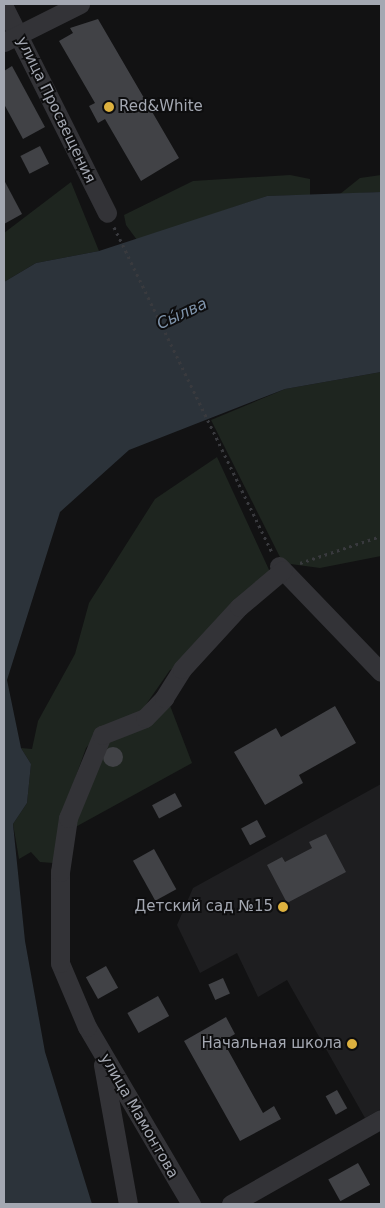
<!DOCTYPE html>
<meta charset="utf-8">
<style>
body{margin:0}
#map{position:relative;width:385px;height:1208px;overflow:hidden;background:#121213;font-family:"DejaVu Sans",sans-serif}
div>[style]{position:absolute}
.built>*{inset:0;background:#1e1e20}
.green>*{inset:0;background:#1e251f}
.water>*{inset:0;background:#2c333a}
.building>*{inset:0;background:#414246;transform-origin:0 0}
.round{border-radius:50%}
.path>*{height:3px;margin-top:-1.5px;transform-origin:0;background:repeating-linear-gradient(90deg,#393a3e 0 2.5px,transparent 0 6.5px)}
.minor>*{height:19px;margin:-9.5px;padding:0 9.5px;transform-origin:9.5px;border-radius:9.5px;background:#333337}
.dots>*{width:14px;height:14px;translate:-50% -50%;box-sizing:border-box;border:2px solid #0d0d0e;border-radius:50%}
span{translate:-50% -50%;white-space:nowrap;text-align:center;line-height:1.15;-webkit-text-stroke:4px #0d0d0e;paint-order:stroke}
.poi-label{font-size:15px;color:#a4a8b2}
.left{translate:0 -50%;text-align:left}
.right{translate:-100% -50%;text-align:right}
.street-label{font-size:15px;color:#a4a8b2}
.water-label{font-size:16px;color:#7e93aa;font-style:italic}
.frame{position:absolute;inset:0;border:5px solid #a4a8b2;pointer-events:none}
</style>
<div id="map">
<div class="built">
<div style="clip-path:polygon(381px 784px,381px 1109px,365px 1118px,287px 980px,258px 997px,237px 953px,200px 973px,177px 925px,193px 888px)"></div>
</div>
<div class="green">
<div style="clip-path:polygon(290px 175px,310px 179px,310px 195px,267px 196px,137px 240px,126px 225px,124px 215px,193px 181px)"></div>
<div style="clip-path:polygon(381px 175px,381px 192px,340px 194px,360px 178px)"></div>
<div style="clip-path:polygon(71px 182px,99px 251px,36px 263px,4px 282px,4px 233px)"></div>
<div style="clip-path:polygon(381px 372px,381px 556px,320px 568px,283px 563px,211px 420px,285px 389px)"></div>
<div style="clip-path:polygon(217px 457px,271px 574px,179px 666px,170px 670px,138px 716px,102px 729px,86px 748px,67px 801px,53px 863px,40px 862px,31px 852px,19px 859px,13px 824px,27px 803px,31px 764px,21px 748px,32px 749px,38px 721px,75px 654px,89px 603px,155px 499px)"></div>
<div style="clip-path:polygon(169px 703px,192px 763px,70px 830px,96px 749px)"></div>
</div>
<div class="water">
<div style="clip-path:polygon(381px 192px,381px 372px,285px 389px,129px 450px,60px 512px,7px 680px,21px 748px,31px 764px,27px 803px,13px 824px,25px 941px,45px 1052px,92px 1204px,4px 1204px,4px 282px,36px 263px,99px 251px,267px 196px)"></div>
</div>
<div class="building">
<div style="clip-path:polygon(98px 19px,179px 158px,141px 181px,105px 119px,98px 123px,89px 106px,95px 103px,59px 41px,73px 33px,70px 28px)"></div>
<div style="clip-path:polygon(12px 66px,45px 127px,23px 139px,4px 104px,4px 71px)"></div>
<div style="left:40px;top:146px;width:20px;height:22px;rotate:63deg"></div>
<div style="clip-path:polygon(4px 180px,22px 214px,4px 224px)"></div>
<div style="clip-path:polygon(335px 706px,356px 743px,299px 775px,303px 783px,265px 805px,234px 752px,276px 728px,281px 737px)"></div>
<div class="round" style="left:103px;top:747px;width:20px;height:20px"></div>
<div style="left:175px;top:793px;width:15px;height:26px;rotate:62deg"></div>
<div style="left:257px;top:820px;width:19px;height:18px;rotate:62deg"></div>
<div style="clip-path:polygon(326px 834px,346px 872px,287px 903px,267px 865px,282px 857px,285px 862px,312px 848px,309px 842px)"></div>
<div style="left:154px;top:849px;width:46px;height:24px;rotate:61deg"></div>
<div style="left:106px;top:966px;width:25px;height:23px;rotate:61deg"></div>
<div style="left:223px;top:978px;width:17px;height:16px;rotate:66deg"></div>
<div style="left:158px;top:996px;width:23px;height:35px;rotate:61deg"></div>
<div style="clip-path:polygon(226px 1017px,235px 1034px,223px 1041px,263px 1113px,274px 1106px,281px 1119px,240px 1141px,184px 1041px)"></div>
<div style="left:337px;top:1090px;width:21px;height:13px;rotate:61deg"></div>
<div style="left:358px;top:1163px;width:25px;height:34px;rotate:61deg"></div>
</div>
<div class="path">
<div style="left:114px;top:227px;width:361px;rotate:64.1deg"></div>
<div style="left:300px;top:563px;width:85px;rotate:-18.4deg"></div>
</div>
<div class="minor">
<div style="left:4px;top:7px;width:230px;rotate:63.4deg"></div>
<div style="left:4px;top:42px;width:85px;rotate:-26.6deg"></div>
<div style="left:279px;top:566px;width:147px;rotate:46.1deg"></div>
<div style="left:103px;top:1065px;width:141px;rotate:79.8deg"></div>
<div style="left:191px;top:1204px;width:205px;rotate:-120.4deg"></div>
<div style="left:87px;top:1027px;width:69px;rotate:-112.9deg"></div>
<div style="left:60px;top:963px;width:91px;rotate:-90deg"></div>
<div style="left:60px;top:872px;width:55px;rotate:-81.6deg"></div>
<div style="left:68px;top:818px;width:90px;rotate:-67.7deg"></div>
<div style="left:102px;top:735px;width:46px;rotate:-21.6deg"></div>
<div style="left:145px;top:718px;width:28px;rotate:-46deg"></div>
<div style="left:164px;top:698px;width:34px;rotate:-58deg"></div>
<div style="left:182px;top:669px;width:84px;rotate:-47.4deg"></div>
<div style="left:239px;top:607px;width:57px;rotate:-40.1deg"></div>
<div style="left:231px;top:1204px;width:172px;rotate:-29.5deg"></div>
</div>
<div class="dots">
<div style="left:109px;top:107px;background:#ddb13f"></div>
<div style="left:283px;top:907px;background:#ddb13f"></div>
<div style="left:352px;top:1044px;background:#ddb13f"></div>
</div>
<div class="poi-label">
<span class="left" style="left:119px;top:107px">Red&amp;White</span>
<span class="right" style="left:273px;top:907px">Детский сад №15</span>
<span class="right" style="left:342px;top:1044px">Начальная школа</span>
</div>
<div class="street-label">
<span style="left:56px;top:110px;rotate:64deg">улица Просвещения</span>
<span style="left:139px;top:1116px;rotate:60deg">улица Мамонтова</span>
</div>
<div class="water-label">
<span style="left:182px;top:314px;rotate:-25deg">Сы́лва</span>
</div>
<div class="frame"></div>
</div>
